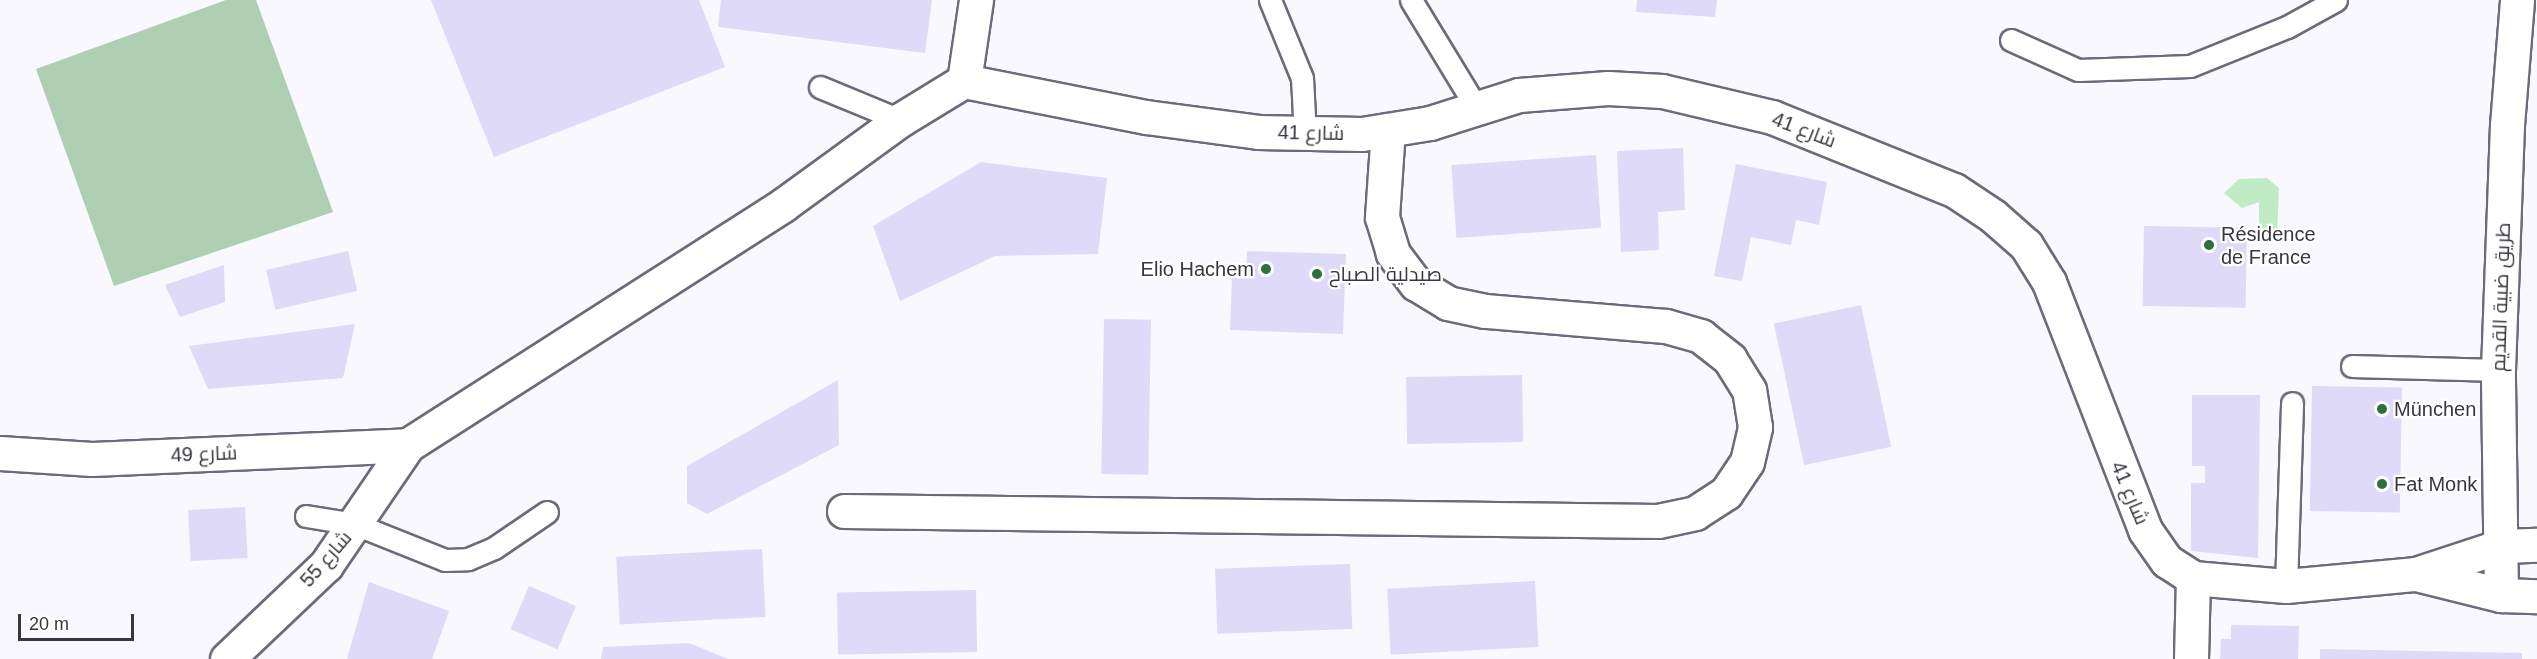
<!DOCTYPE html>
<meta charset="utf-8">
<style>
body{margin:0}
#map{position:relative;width:2537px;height:659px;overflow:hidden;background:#f9f8ff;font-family:Arial,Cairo,sans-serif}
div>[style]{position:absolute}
.green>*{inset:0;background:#afcfb3}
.water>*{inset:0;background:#bfebc5}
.building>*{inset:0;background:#dedaf8;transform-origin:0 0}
.roads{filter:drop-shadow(2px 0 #6d6a79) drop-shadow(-2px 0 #6d6a79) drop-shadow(0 2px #6d6a79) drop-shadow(0 -2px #6d6a79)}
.service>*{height:21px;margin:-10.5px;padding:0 10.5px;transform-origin:10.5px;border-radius:10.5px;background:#fff}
.minor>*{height:33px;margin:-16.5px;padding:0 16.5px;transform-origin:16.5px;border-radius:16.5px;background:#fff}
.tertiary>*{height:33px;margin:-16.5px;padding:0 16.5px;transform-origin:16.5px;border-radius:16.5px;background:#fff}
.dots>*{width:16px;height:16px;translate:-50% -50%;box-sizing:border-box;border:3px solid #fff;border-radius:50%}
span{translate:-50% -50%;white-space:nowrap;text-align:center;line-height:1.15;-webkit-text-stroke:4.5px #fff;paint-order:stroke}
.street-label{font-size:20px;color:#38373e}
.poi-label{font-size:20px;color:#38373e}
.left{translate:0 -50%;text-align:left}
.right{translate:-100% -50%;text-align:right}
.scale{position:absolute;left:18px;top:614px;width:116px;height:27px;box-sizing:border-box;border:3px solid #38373e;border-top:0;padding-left:8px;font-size:18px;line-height:21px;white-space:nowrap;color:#38373e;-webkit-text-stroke:4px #fff;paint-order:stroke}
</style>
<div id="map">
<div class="green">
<div style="clip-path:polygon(226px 0,256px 0,333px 212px,114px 286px,36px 69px)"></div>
</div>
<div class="water">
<div style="clip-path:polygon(2267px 178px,2279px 188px,2277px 234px,2264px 238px,2259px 233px,2259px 202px,2242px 208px,2224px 193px,2239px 179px)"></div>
</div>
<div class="building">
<div style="clip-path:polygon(431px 0,699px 0,725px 67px,494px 157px)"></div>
<div style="clip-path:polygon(721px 0,932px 0,925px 53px,718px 27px)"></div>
<div style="clip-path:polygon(1637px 0,1717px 0,1715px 17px,1636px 12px)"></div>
<div style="clip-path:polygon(1683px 148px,1685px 210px,1658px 212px,1659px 250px,1621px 252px,1617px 151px)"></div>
<div style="left:1596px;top:155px;width:73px;height:145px;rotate:86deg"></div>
<div style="clip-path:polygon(981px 162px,1107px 178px,1098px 254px,995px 256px,900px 301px,873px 226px)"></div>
<div style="clip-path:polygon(1736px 164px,1827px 182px,1819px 225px,1796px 220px,1791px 245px,1751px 237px,1742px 281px,1714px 276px)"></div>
<div style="left:2144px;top:226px;width:103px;height:80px;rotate:1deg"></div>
<div style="left:348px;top:251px;width:41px;height:84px;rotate:77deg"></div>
<div style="clip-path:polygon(1247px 251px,1346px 254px,1343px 334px,1230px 330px,1232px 278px,1246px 278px)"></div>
<div style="clip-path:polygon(224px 265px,225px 302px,180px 317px,165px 285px)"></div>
<div style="left:1861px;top:305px;width:145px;height:89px;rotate:78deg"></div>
<div style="left:1104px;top:319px;width:47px;height:155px;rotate:1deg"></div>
<div style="clip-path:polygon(355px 324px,343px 378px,208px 389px,189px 346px)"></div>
<div style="left:1522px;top:375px;width:67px;height:116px;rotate:89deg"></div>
<div style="clip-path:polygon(838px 380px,839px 445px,707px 514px,687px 503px,687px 466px)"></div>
<div style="left:2312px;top:386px;width:90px;height:125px;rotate:1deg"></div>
<div style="clip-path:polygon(2192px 395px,2260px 395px,2258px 558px,2191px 551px,2191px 483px,2205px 483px,2205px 466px,2192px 466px)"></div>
<div style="left:245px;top:507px;width:51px;height:57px;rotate:87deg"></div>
<div style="left:762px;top:549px;width:68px;height:146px;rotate:87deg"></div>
<div style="left:1350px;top:564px;width:65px;height:135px;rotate:88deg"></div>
<div style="left:1535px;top:581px;width:66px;height:148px;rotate:87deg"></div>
<div style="clip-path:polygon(369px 582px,449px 611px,432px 659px,347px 659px)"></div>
<div style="left:529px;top:586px;width:51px;height:47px;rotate:23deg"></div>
<div style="left:976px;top:590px;width:62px;height:139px;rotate:89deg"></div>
<div style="clip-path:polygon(2231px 625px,2299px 626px,2298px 659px,2220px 659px,2221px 639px,2231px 639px)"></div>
<div style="clip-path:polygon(689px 643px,728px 659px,601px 659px,603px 647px)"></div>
<div style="clip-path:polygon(2320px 649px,2522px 653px,2522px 659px,2320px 659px)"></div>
</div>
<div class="roads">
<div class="service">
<div style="left:1270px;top:0;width:84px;rotate:67.7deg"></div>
<div style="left:1302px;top:78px;width:57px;rotate:87deg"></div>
<div style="left:1411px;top:0;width:125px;rotate:58.7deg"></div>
<div style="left:2011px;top:40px;width:73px;rotate:24.1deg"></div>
<div style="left:2078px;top:70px;width:112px;rotate:-2deg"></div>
<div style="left:2190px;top:66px;width:105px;rotate:-21.9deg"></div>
<div style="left:2287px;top:27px;width:56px;rotate:-28.9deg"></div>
<div style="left:820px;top:87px;width:87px;rotate:22.4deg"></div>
<div style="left:2352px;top:366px;width:146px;rotate:1.6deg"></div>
<div style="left:306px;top:516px;width:50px;rotate:9.3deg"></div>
<div style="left:355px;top:524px;width:97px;rotate:21.8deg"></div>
<div style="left:445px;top:560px;width:23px;rotate:-2deg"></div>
<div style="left:468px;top:559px;width:28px;rotate:-23deg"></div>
<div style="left:494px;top:548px;width:64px;rotate:-34.2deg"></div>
<div style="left:2286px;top:586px;width:183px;rotate:-88.1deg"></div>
</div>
<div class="minor">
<div style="left:0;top:453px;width:92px;rotate:3.7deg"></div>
<div style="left:92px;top:459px;width:316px;rotate:-2.5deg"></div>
<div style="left:844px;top:511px;width:814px;rotate:0.7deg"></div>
<div style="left:1658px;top:521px;width:38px;rotate:-12deg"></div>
<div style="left:1695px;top:513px;width:37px;rotate:-33deg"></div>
<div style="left:1726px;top:493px;width:37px;rotate:-56deg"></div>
<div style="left:1747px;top:462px;width:36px;rotate:-77deg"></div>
<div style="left:1755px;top:427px;width:37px;rotate:-99deg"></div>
<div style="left:1749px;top:390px;width:36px;rotate:-122deg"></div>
<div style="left:1730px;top:359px;width:37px;rotate:-142deg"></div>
<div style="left:1701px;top:336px;width:37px;rotate:-164deg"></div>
<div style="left:1665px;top:326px;width:181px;rotate:-175.2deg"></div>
<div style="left:1485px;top:311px;width:38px;rotate:-168deg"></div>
<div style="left:1448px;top:303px;width:37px;rotate:-149deg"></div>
<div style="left:1416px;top:284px;width:39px;rotate:-127deg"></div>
<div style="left:1393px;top:253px;width:38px;rotate:-107deg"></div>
<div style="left:1382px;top:217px;width:87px;rotate:-86.1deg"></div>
<div style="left:227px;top:659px;width:137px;rotate:-43.5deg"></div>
<div style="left:326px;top:565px;width:145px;rotate:-55.7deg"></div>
<div style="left:408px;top:445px;width:445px;rotate:-32.6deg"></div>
<div style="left:783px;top:205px;width:145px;rotate:-36deg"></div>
<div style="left:900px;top:120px;width:75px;rotate:-31.4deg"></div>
<div style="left:2191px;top:659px;width:81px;rotate:-88.6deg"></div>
</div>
<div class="tertiary">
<div style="left:976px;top:0;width:82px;rotate:98.4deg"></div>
<div style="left:964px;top:81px;width:186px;rotate:11.2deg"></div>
<div style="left:1146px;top:117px;width:113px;rotate:7.6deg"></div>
<div style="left:1258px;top:132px;width:104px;rotate:1.1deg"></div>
<div style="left:1362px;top:134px;width:69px;rotate:-9.2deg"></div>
<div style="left:1430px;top:123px;width:93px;rotate:-17.5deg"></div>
<div style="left:1519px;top:95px;width:89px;rotate:-4.5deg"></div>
<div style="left:1608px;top:88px;width:54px;rotate:3.2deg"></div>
<div style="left:1662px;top:91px;width:113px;rotate:13.3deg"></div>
<div style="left:1772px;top:117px;width:196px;rotate:21.9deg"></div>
<div style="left:1954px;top:190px;width:47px;rotate:33.7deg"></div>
<div style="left:1993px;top:216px;width:44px;rotate:41.3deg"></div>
<div style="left:2026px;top:245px;width:44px;rotate:58.1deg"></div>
<div style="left:2049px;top:282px;width:266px;rotate:68.8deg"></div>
<div style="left:2145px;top:530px;width:38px;rotate:55deg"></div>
<div style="left:2167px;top:561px;width:31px;rotate:33deg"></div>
<div style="left:2193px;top:578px;width:93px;rotate:4.9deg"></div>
<div style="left:2286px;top:586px;width:131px;rotate:-5.3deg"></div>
<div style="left:2416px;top:574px;width:89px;rotate:-18.2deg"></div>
<div style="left:2501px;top:546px;width:36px;rotate:-2deg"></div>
<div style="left:2416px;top:574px;width:88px;rotate:13.9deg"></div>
<div style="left:2501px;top:595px;width:36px;rotate:2deg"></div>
<div style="left:2501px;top:595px;width:225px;rotate:-90.8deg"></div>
<div style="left:2498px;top:370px;width:245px;rotate:-87.9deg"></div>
<div style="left:2507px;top:125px;width:125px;rotate:-85.4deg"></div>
</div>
</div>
<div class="dots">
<div style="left:2209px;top:245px;background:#2c703c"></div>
<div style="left:1266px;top:269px;background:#2c703c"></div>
<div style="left:1317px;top:274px;background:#2c703c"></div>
<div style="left:2382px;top:409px;background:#2c703c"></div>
<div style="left:2382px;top:484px;background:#2c703c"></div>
</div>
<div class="street-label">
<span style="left:1804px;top:130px;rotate:21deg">شارع 41</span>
<span style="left:1311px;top:133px;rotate:1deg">شارع 41</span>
<span style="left:2501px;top:297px;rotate:-88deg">طريق ضبية القديم</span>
<span style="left:204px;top:454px;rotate:-2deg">شارع 49</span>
<span style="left:2130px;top:493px;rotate:67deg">شارع 41</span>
<span style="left:326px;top:559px;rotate:-49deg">شارع 55</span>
</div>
<div class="poi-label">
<span class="left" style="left:2221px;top:246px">Résidence<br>de France</span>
<span class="right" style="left:1254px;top:269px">Elio Hachem</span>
<span class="left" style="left:1329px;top:274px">صيدلية الصباح</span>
<span class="left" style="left:2394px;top:409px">München</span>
<span class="left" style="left:2394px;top:484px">Fat Monk</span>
</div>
<div class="scale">20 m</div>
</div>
